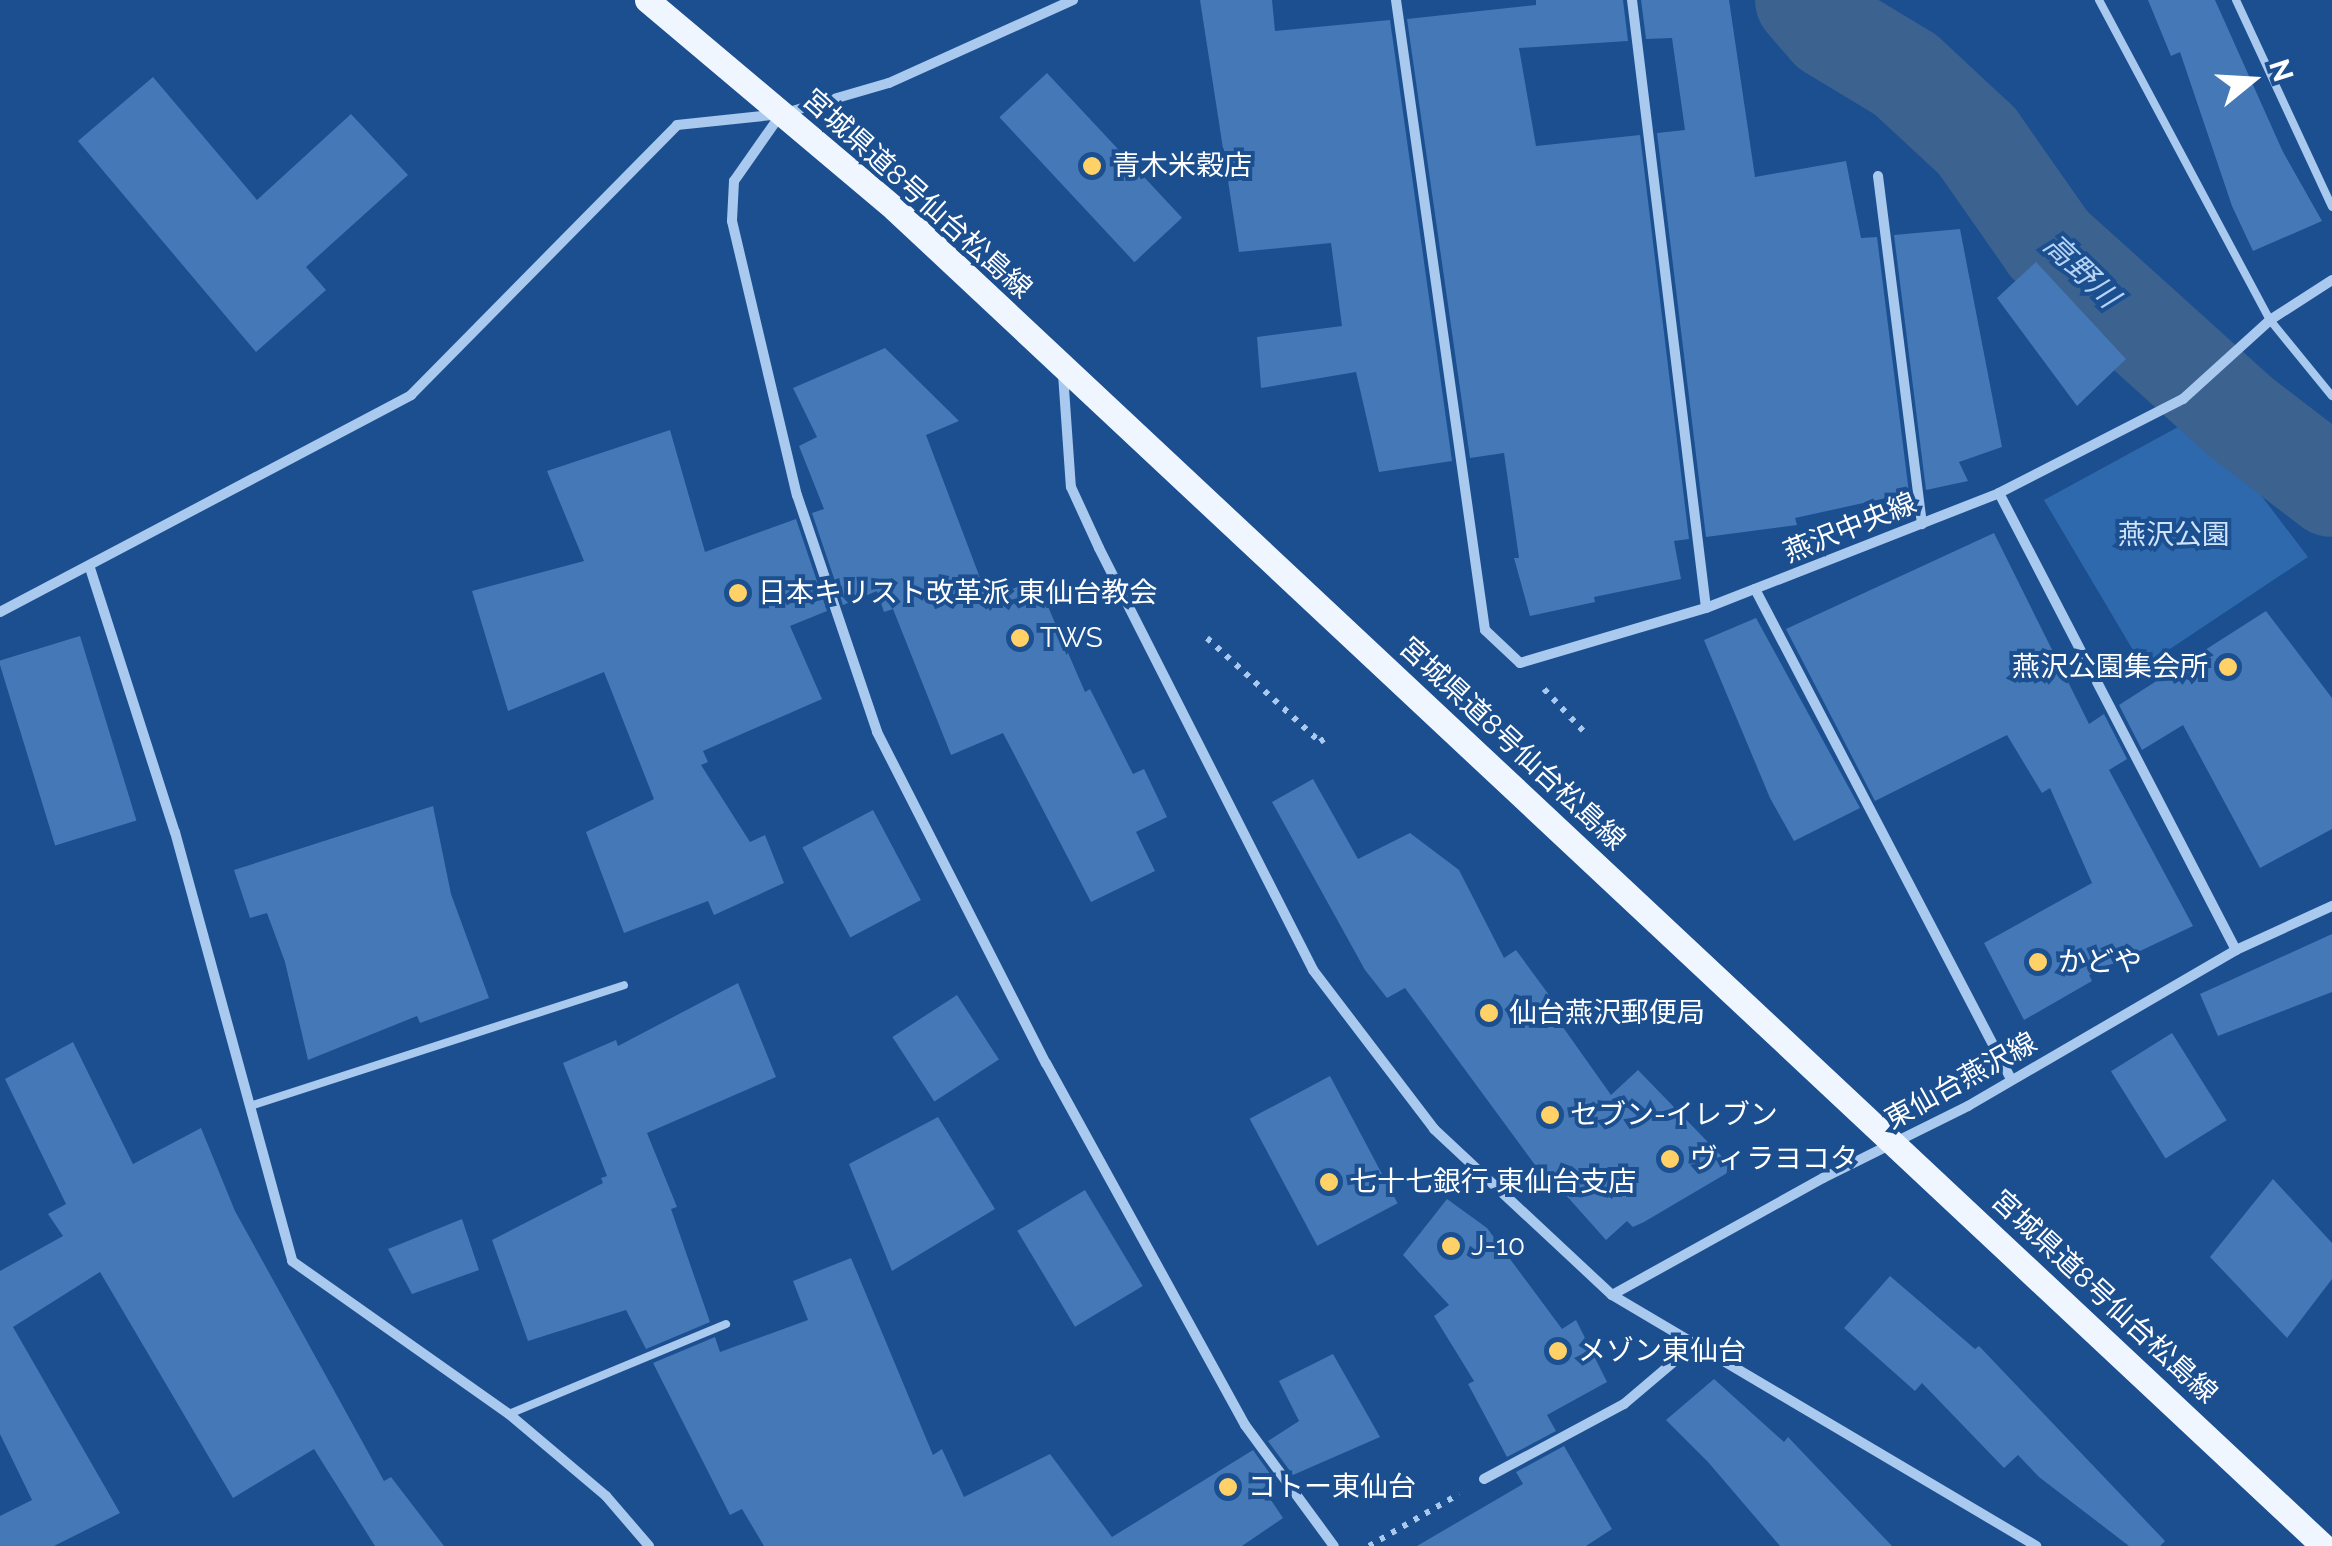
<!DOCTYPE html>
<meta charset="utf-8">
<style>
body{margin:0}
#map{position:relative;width:2332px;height:1546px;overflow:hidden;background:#1b4f8f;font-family:Raleway,"Noto Sans JP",sans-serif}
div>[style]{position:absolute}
.green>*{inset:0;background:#2e69ad}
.river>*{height:100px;margin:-50px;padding:0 50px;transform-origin:50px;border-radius:50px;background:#3c6290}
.building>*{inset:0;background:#4478b7;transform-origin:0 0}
.path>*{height:6px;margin-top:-3px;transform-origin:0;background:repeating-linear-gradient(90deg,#a9c9ee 0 5px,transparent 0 13px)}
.service>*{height:8px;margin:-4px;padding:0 4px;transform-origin:4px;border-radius:4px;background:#a9c9ee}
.minor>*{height:10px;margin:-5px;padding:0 5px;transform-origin:5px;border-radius:5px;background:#a9c9ee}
.primary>*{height:25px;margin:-12.5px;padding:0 12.5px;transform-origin:12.5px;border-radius:12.5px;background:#f0f6ff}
.dots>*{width:28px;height:28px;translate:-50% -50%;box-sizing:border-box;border:5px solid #1b4f8f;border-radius:50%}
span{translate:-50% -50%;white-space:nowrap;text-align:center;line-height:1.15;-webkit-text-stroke:8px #1b4f8f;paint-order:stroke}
.poi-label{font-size:28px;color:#fff}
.left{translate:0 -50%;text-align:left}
.right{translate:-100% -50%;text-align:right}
.street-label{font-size:28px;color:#fff}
.park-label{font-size:28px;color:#cfe3fa}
.water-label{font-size:30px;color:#b5d3f5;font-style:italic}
.north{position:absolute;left:2202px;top:30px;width:100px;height:100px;-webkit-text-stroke:8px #1b4f8f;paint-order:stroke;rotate:72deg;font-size:28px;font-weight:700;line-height:40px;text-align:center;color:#fff}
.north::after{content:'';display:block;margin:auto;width:35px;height:45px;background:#fff;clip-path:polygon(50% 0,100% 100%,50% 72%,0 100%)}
</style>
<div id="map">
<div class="green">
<div style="clip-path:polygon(2200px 415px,2308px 557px,2143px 667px,2044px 500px)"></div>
</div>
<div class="river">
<div style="left:1805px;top:0;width:38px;rotate:49deg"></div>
<div style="left:1830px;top:29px;width:89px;rotate:31.2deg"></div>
<div style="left:1906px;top:75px;width:97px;rotate:42.9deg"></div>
<div style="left:1977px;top:141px;width:126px;rotate:55deg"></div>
<div style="left:2049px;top:244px;width:255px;rotate:42.1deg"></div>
<div style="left:2238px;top:415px;width:118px;rotate:37.5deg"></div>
</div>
<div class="building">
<div style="clip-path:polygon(1200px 0,1272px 0,1275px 31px,1390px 20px,1452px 461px,1379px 472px,1356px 372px,1261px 388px,1257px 337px,1342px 326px,1331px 243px,1239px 252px)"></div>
<div style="clip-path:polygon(1536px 0,1623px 0,1628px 41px,1519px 48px,1536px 146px,1640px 135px,1689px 539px,1674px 541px,1681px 579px,1594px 597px,1595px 602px,1530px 616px,1514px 558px,1519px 558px,1504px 453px,1470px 458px,1407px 19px,1536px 5px)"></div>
<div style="clip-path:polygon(1641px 0,1729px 0,1755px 177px,1846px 161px,1861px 238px,1877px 237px,1909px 493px,1795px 518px,1797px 525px,1706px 537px,1657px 133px,1685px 130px,1672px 38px,1646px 39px)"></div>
<div style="clip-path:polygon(2148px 0,2215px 0,2283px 152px,2322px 221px,2253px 251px,2232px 206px,2180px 52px,2171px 56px)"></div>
<div style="left:1047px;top:73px;width:198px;height:65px;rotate:47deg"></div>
<div style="clip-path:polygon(153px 77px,257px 200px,351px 114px,408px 175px,306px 267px,326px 290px,256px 352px,78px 141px)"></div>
<div style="clip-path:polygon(1960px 229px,2002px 447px,1959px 462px,1968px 481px,1926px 490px,1894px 235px)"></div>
<div style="clip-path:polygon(2036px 262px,2126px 359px,2077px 406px,1997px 298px)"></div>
<div style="clip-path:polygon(885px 348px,959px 421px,926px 435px,988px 599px,1036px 579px,1085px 692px,1090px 689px,1133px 774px,1144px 769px,1167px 817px,1136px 832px,1155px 871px,1091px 902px,1003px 733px,951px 755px,893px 609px,884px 612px,877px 591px,843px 605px,812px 513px,824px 509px,799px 446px,817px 437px,793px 388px)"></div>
<div style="clip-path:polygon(670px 430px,705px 552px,796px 519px,827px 611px,790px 626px,822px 699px,703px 751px,708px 762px,701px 765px,750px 842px,765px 835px,784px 883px,714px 915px,708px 901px,624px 933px,586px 832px,654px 799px,604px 672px,508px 711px,472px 591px,584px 561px,547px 471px)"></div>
<div style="clip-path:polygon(1994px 533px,2089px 724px,2104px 714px,2127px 759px,2109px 770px,2193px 926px,2089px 975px,2092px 981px,2024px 1020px,1984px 943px,2092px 883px,2050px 788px,2042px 793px,2007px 735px,1875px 801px,1786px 629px)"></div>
<div style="clip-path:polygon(2266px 611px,2332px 698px,2332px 829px,2260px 868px,2183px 725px,2142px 750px,2119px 705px)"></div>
<div style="clip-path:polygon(1756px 618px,1860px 808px,1794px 841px,1770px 798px,1704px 640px)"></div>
<div style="left:80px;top:636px;width:193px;height:85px;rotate:73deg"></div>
<div style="clip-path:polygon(1313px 779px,1358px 859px,1410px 833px,1459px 870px,1504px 958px,1516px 950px,1566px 1018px,1560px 1023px,1611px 1095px,1638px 1070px,1734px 1169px,1644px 1222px,1633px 1227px,1627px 1221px,1606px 1240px,1556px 1184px,1552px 1188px,1405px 988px,1387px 998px,1365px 970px,1272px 802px)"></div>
<div style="clip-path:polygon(433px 806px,451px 894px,489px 998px,420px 1023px,417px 1016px,308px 1060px,285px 962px,267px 913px,250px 918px,234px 870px)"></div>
<div style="left:873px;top:810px;width:102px;height:80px;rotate:62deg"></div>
<div style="clip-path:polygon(2332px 934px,2332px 992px,2218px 1036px,2200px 994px)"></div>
<div style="clip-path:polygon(738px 983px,776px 1077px,647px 1133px,677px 1207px,671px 1209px,710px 1322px,646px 1349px,626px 1310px,528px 1341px,492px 1240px,603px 1183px,601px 1178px,607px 1176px,563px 1063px,616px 1040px,618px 1046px)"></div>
<div style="left:957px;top:995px;width:77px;height:77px;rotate:57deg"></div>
<div style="left:2172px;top:1033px;width:103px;height:72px;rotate:58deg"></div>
<div style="clip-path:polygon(73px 1042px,133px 1164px,201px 1128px,235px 1211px,384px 1481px,391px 1477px,444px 1546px,375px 1546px,314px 1449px,233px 1498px,100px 1272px,13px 1327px,120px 1513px,54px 1546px,0 1546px,0 1516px,32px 1500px,0 1434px,0 1271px,63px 1236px,48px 1214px,66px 1204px,5px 1079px)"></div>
<div style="left:1330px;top:1076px;width:144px;height:91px;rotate:62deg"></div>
<div style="clip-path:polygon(938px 1117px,995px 1209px,892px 1271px,849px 1164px)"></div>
<div style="clip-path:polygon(2273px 1179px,2332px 1243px,2332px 1279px,2287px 1338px,2210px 1257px)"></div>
<div style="left:1085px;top:1190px;width:112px;height:79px;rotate:59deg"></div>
<div style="clip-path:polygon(1447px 1199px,1487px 1228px,1562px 1329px,1576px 1320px,1607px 1382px,1547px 1415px,1556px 1431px,1507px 1457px,1468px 1384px,1474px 1381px,1434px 1316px,1449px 1305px,1403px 1255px)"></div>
<div style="clip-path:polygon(462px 1219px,479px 1270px,412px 1294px,388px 1249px)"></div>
<div style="clip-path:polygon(851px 1258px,933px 1455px,942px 1449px,964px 1497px,1050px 1454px,1112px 1537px,1253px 1450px,1276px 1482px,1263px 1488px,1283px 1518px,1242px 1546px,764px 1546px,742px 1509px,730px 1515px,653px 1363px,715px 1337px,720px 1352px,808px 1320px,793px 1281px)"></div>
<div style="clip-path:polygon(1890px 1276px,1975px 1349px,1979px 1346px,2165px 1541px,2160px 1546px,2129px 1546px,2039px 1477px,2018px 1455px,2004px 1468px,1922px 1383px,1915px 1391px,1844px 1328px)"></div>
<div style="clip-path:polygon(1333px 1354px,1380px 1437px,1293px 1475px,1268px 1441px,1299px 1421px,1279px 1381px)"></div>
<div style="clip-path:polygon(1714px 1379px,1784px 1442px,1788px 1437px,1892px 1546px,1780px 1546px,1708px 1462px,1666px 1420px)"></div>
<div style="clip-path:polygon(1564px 1446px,1612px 1529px,1586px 1546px,1417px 1546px,1523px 1484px,1516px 1472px)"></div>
</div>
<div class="path">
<div style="left:1207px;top:638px;width:154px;rotate:42.6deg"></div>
<div style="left:1320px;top:742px;width:11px;rotate:-38deg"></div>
<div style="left:1544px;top:689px;width:63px;rotate:46.9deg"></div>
<div style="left:1369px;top:1546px;width:104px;rotate:-30deg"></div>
</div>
<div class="service">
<div style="left:2099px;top:0;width:363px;rotate:61.9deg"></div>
<div style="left:2270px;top:320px;width:98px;rotate:50.8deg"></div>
<div style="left:2236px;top:0;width:228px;rotate:65.1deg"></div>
<div style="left:250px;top:1106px;width:393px;rotate:-17.9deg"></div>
<div style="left:509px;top:1414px;width:235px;rotate:-22.5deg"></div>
</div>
<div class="minor">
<div style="left:1396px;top:0;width:636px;rotate:81.96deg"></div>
<div style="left:1485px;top:630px;width:48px;rotate:43.3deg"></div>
<div style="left:1520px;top:663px;width:194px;rotate:-16.5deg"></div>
<div style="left:1706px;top:608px;width:315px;rotate:-21.4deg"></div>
<div style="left:1999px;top:493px;width:207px;rotate:-27.1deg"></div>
<div style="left:2183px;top:399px;width:118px;rotate:-42.2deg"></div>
<div style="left:2270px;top:320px;width:74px;rotate:-32.8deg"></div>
<div style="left:1632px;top:0;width:612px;rotate:83.06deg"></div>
<div style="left:781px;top:114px;width:82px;rotate:125deg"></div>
<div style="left:734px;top:181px;width:40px;rotate:92.9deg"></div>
<div style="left:732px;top:221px;width:282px;rotate:76.7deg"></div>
<div style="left:797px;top:495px;width:250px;rotate:71.3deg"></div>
<div style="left:877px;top:732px;width:372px;rotate:63deg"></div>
<div style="left:1046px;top:1063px;width:413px;rotate:61.2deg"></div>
<div style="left:1245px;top:1425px;width:150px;rotate:53.7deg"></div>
<div style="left:1878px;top:176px;width:351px;rotate:82.8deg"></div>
<div style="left:1063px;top:374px;width:113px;rotate:86deg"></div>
<div style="left:1071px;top:487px;width:67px;rotate:65.3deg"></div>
<div style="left:1099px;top:548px;width:473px;rotate:63.1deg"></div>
<div style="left:1313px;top:970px;width:200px;rotate:52.7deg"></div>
<div style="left:1434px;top:1129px;width:243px;rotate:43deg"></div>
<div style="left:1612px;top:1295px;width:493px;rotate:30.6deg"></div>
<div style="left:1999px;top:493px;width:515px;rotate:62.59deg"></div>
<div style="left:90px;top:568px;width:277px;rotate:72.2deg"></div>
<div style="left:175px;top:832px;width:445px;rotate:74.7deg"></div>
<div style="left:292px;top:1261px;width:266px;rotate:35.2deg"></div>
<div style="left:509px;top:1414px;width:127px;rotate:40.2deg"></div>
<div style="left:606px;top:1496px;width:66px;rotate:49.3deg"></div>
<div style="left:1755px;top:589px;width:553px;rotate:62.42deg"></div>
<div style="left:0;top:612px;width:465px;rotate:-27.8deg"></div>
<div style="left:411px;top:395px;width:379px;rotate:-45.4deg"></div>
<div style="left:677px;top:125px;width:106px;rotate:-6deg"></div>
<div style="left:782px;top:114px;width:111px;rotate:-16.2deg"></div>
<div style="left:889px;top:83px;width:202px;rotate:-24.3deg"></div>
<div style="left:1612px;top:1295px;width:241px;rotate:-29deg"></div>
<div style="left:1823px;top:1178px;width:162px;rotate:-26.4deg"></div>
<div style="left:1968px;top:1106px;width:310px;rotate:-30.2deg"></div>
<div style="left:2236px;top:950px;width:106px;rotate:-24.6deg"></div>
<div style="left:1484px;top:1479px;width:159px;rotate:-28.2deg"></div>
<div style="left:1624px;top:1404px;width:96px;rotate:-40.3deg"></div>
</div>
<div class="primary">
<div style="left:647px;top:0;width:324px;rotate:40.1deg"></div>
<div style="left:895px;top:209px;width:1956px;rotate:43.11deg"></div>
</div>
<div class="dots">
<div style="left:1092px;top:166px;background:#ffd166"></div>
<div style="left:738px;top:593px;background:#ffd166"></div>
<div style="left:1020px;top:638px;background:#ffd166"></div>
<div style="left:2228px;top:667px;background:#ffd166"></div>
<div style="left:2038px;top:962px;background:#ffd166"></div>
<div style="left:1489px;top:1013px;background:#ffd166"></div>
<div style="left:1550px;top:1115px;background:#ffd166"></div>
<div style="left:1670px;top:1159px;background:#ffd166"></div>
<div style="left:1329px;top:1182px;background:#ffd166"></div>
<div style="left:1451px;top:1246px;background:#ffd166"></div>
<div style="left:1558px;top:1351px;background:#ffd166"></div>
<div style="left:1228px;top:1487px;background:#ffd166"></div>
</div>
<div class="poi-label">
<span class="left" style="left:1112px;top:166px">青木米穀店</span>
<span class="left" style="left:758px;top:593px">日本キリスト改革派 東仙台教会</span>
<span class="left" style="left:1040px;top:638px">TWS</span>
<span class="right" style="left:2208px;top:667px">燕沢公園集会所</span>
<span class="left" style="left:2058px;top:962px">かどや</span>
<span class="left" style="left:1509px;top:1013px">仙台燕沢郵便局</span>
<span class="left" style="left:1570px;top:1115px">セブン-イレブン</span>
<span class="left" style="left:1690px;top:1159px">ヴィラヨコタ</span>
<span class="left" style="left:1349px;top:1182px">七十七銀行 東仙台支店</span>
<span class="left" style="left:1471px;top:1246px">J-10</span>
<span class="left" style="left:1578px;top:1351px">メゾン東仙台</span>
<span class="left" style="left:1248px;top:1487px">コトー東仙台</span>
</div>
<div class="street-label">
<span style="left:917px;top:194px;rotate:42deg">宮城県道8号仙台松島線</span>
<span style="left:1850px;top:528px;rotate:-22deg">燕沢中央線</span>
<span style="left:1512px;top:744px;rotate:43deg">宮城県道8号仙台松島線</span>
<span style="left:1961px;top:1081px;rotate:-29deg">東仙台燕沢線</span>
<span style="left:2104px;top:1297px;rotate:43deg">宮城県道8号仙台松島線</span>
</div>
<div class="park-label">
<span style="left:2174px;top:535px">燕沢公園</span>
</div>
<div class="water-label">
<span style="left:2081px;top:271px;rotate:44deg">高野川</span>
</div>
<div class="north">N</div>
</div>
